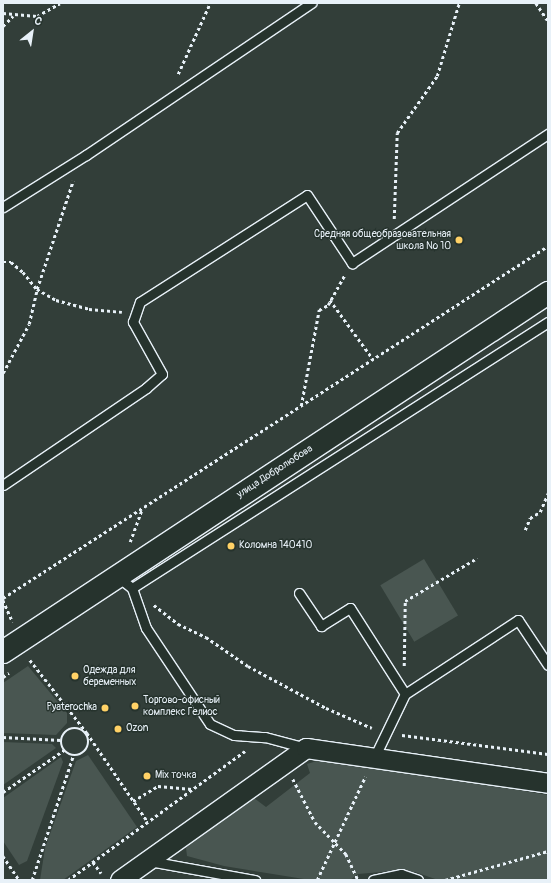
<!DOCTYPE html>
<meta charset="utf-8">
<style>
body{margin:0}
#map{position:relative;width:551px;height:883px;overflow:hidden;background:#323e39;font-family:Pangolin,sans-serif}
div>[style]{position:absolute}
.green>*{inset:0;background:#495651;transform-origin:0 0}
.path>*{height:2.5px;margin-top:-1.25px;transform-origin:0;background:repeating-linear-gradient(90deg,#e8f1f8 0 3px,transparent 0 6px)}
.path>.ring{margin:-1.25px;padding:0;box-sizing:content-box;background:none;border:2.5px solid #e8f1f8;border-radius:50%}
.roads{filter:drop-shadow(1px 0 #e8f1f8) drop-shadow(-1px 0 #e8f1f8) drop-shadow(0 1px #e8f1f8) drop-shadow(0 -1px #e8f1f8)}
.service>*{height:9px;margin:-4.5px;padding:0 4.5px;transform-origin:4.5px;border-radius:4.5px;background:#26332d}
.minor>*{height:19px;margin:-9.5px;padding:0 9.5px;transform-origin:9.5px;border-radius:9.5px;background:#26332d}
.tertiary>*{height:22px;margin:-11px;padding:0 11px;transform-origin:11px;border-radius:11px;background:#26332d}
.dots>*{width:11px;height:11px;translate:-50% -50%;box-sizing:border-box;border:2px solid #26332d;border-radius:50%}
span{translate:-50% -50%;white-space:nowrap;text-align:center;line-height:1.15;-webkit-text-stroke:3px #26332d;paint-order:stroke}
.poi-label{font-size:10px;color:#e8f1f8}
.right{translate:-100% -50%;text-align:right}
.left{translate:0 -50%;text-align:left}
.street-label{font-size:10px;color:#e8f1f8}
.frame{position:absolute;inset:0;border:4px solid #e8f1f8;pointer-events:none}
.north{position:absolute;left:12px;top:12px;width:40px;height:40px;-webkit-text-stroke:3px #26332d;paint-order:stroke;rotate:30deg;font-size:11px;font-weight:700;line-height:16px;text-align:center;color:#e8f1f8}
.north::after{content:'';display:block;margin:auto;width:14px;height:18px;background:#e8f1f8;clip-path:polygon(50% 0,100% 100%,50% 72%,0 100%)}
</style>
<div id="map">
<div class="green">
<div style="left:424px;top:559px;width:66px;height:51px;rotate:59deg"></div>
<div style="clip-path:polygon(28px 666px,67px 713px,67px 723px,56px 735px,3px 733px,3px 683px)"></div>
<div style="clip-path:polygon(3px 742px,52px 744px,56px 748px,3px 785px)"></div>
<div style="clip-path:polygon(88px 755px,137px 827px,63px 880px,40px 880px,45px 848px,76px 761px)"></div>
<div style="clip-path:polygon(61px 757px,63px 762px,27px 861px,19px 865px,3px 841px,3px 798px)"></div>
<div style="clip-path:polygon(327px 758px,548px 795px,548px 880px,438px 880px,415px 872px,393px 871px,358px 874px,350px 880px,310px 880px,224px 866px,187px 856px,186px 848px,192px 838px,200px 831px,254px 798px,266px 807px,310px 773px,307px 764px)"></div>
</div>
<div class="path">
<div style="left:536px;top:3px;width:22px;rotate:56deg"></div>
<div style="left:3px;top:13px;width:34px;rotate:5deg"></div>
<div style="left:37px;top:16px;width:26px;rotate:-29deg"></div>
<div style="left:3px;top:26px;width:14px;rotate:-45deg"></div>
<div style="left:178px;top:74px;width:78px;rotate:-65.7deg"></div>
<div style="left:394px;top:219px;width:86px;rotate:-88deg"></div>
<div style="left:397px;top:133px;width:70px;rotate:-54.9deg"></div>
<div style="left:437px;top:76px;width:76px;rotate:-73.2deg"></div>
<div style="left:3px;top:262px;width:8px"></div>
<div style="left:11px;top:262px;width:16px;rotate:40deg"></div>
<div style="left:23px;top:272px;width:22px;rotate:51deg"></div>
<div style="left:37px;top:289px;width:22px;rotate:30deg"></div>
<div style="left:56px;top:300px;width:34px;rotate:15deg"></div>
<div style="left:89px;top:309px;width:33px;rotate:5deg"></div>
<div style="left:330px;top:300px;width:73px;rotate:53.9deg"></div>
<div style="left:3px;top:373px;width:55px;rotate:-62deg"></div>
<div style="left:29px;top:324px;width:36px;rotate:-77deg"></div>
<div style="left:37px;top:289px;width:114px;rotate:-71.6deg"></div>
<div style="left:301px;top:406px;width:98px;rotate:-79.4deg"></div>
<div style="left:319px;top:310px;width:10px;rotate:-29deg"></div>
<div style="left:328px;top:305px;width:35px;rotate:-61deg"></div>
<div style="left:525px;top:530px;width:13px;rotate:-67deg"></div>
<div style="left:530px;top:518px;width:12px;rotate:-31deg"></div>
<div style="left:540px;top:512px;width:21px;rotate:-67deg"></div>
<div style="left:130px;top:542px;width:35px;rotate:-70deg"></div>
<div style="left:3px;top:598px;width:649px;rotate:-32.86deg"></div>
<div style="left:3px;top:600px;width:24px;rotate:66deg"></div>
<div style="left:154px;top:605px;width:31px;rotate:38deg"></div>
<div style="left:178px;top:624px;width:31px;rotate:25deg"></div>
<div style="left:206px;top:637px;width:51px;rotate:34.6deg"></div>
<div style="left:248px;top:666px;width:89px;rotate:28.3deg"></div>
<div style="left:326px;top:708px;width:50px;rotate:23.5deg"></div>
<div style="left:30px;top:660px;width:93px;rotate:52deg"></div>
<div style="left:87px;top:733px;width:108px;rotate:55.6deg"></div>
<div style="left:404px;top:666px;width:65px;rotate:-89.1deg"></div>
<div style="left:405px;top:601px;width:84px;rotate:-30.8deg"></div>
<div style="left:3px;top:677px;width:7px;rotate:-34deg"></div>
<div class="ring" style="left:61px;top:728px;width:25.5px;height:25.5px"></div>
<div style="left:402px;top:735px;width:147px;rotate:7.4deg"></div>
<div style="left:3px;top:737px;width:58px;rotate:3deg"></div>
<div style="left:293px;top:779px;width:48px;rotate:62.9deg"></div>
<div style="left:315px;top:822px;width:45px;rotate:45.9deg"></div>
<div style="left:346px;top:854px;width:29px;rotate:65deg"></div>
<div style="left:3px;top:792px;width:74px;rotate:-34.5deg"></div>
<div style="left:133px;top:801px;width:29px;rotate:-31deg"></div>
<div style="left:158px;top:786px;width:34px;rotate:5deg"></div>
<div style="left:3px;top:856px;width:29px;rotate:56deg"></div>
<div style="left:93px;top:862px;width:14px;rotate:54deg"></div>
<div style="left:32px;top:880px;width:131px;rotate:-71.7deg"></div>
<div style="left:68px;top:880px;width:219px;rotate:-36.1deg"></div>
<div style="left:317px;top:880px;width:114px;rotate:-65deg"></div>
<div style="left:445px;top:880px;width:107px;rotate:-15.7deg"></div>
</div>
<div class="roads">
<div class="service">
<div style="left:3px;top:207px;width:98px;rotate:-32.1deg"></div>
<div style="left:86px;top:155px;width:272px;rotate:-34deg"></div>
<div style="left:3px;top:485px;width:173px;rotate:-34.1deg"></div>
<div style="left:146px;top:388px;width:21px;rotate:-41deg"></div>
<div style="left:162px;top:374px;width:60px;rotate:-119.1deg"></div>
<div style="left:133px;top:322px;width:21px;rotate:-71deg"></div>
<div style="left:140px;top:302px;width:198px;rotate:-32.6deg"></div>
<div style="left:307px;top:195px;width:82px;rotate:56.5deg"></div>
<div style="left:352px;top:263px;width:235px;rotate:-33.4deg"></div>
<div style="left:118px;top:577px;width:18px;rotate:38deg"></div>
<div style="left:132px;top:588px;width:494px;rotate:-32.6deg"></div>
<div style="left:132px;top:588px;width:42px;rotate:70.7deg"></div>
<div style="left:146px;top:628px;width:115px;rotate:56.3deg"></div>
<div style="left:210px;top:724px;width:26px;rotate:25deg"></div>
<div style="left:234px;top:735px;width:31px;rotate:4deg"></div>
<div style="left:265px;top:737px;width:42px;rotate:15deg"></div>
<div style="left:299px;top:593px;width:40px;rotate:56deg"></div>
<div style="left:321px;top:626px;width:34px;rotate:-32deg"></div>
<div style="left:350px;top:608px;width:102px;rotate:57.4deg"></div>
<div style="left:374px;top:758px;width:71px;rotate:-64.2deg"></div>
<div style="left:405px;top:694px;width:135px;rotate:-33.2deg"></div>
<div style="left:518px;top:620px;width:54px;rotate:56.3deg"></div>
<div style="left:149px;top:861px;width:108px;rotate:10.2deg"></div>
<div style="left:373px;top:880px;width:29px;rotate:-12deg"></div>
<div style="left:401px;top:874px;width:18px;rotate:19deg"></div>
</div>
<div class="minor">
<div style="left:120px;top:880px;width:228px;rotate:-35.4deg"></div>
<div style="left:306px;top:748px;width:245px;rotate:8.2deg"></div>
</div>
<div class="tertiary">
<div style="left:3px;top:652px;width:653px;rotate:-33.37deg"></div>
</div>
</div>
<div class="dots">
<div style="left:459px;top:240px;background:#ffd166"></div>
<div style="left:231px;top:546px;background:#ffd166"></div>
<div style="left:75px;top:676px;background:#ffd166"></div>
<div style="left:135px;top:706px;background:#ffd166"></div>
<div style="left:105px;top:708px;background:#ffd166"></div>
<div style="left:118px;top:729px;background:#ffd166"></div>
<div style="left:147px;top:776px;background:#ffd166"></div>
</div>
<div class="poi-label">
<span class="right" style="left:451px;top:240px">Средняя общеобразовательная<br>школа № 10</span>
<span class="left" style="left:239px;top:546px">Коломна 140410</span>
<span class="left" style="left:83px;top:676px">Одежда для<br>беременных</span>
<span class="left" style="left:143px;top:706px">Торгово-офисный<br>комплекс Гелиос</span>
<span class="right" style="left:97px;top:708px">Pyaterochka</span>
<span class="left" style="left:126px;top:729px">Ozon</span>
<span class="left" style="left:155px;top:776px">Mix точка</span>
</div>
<div class="street-label">
<span style="left:275px;top:472px;rotate:-33deg">улица Добролюбова</span>
</div>
<div class="frame"></div>
<div class="north">С</div>
</div>
